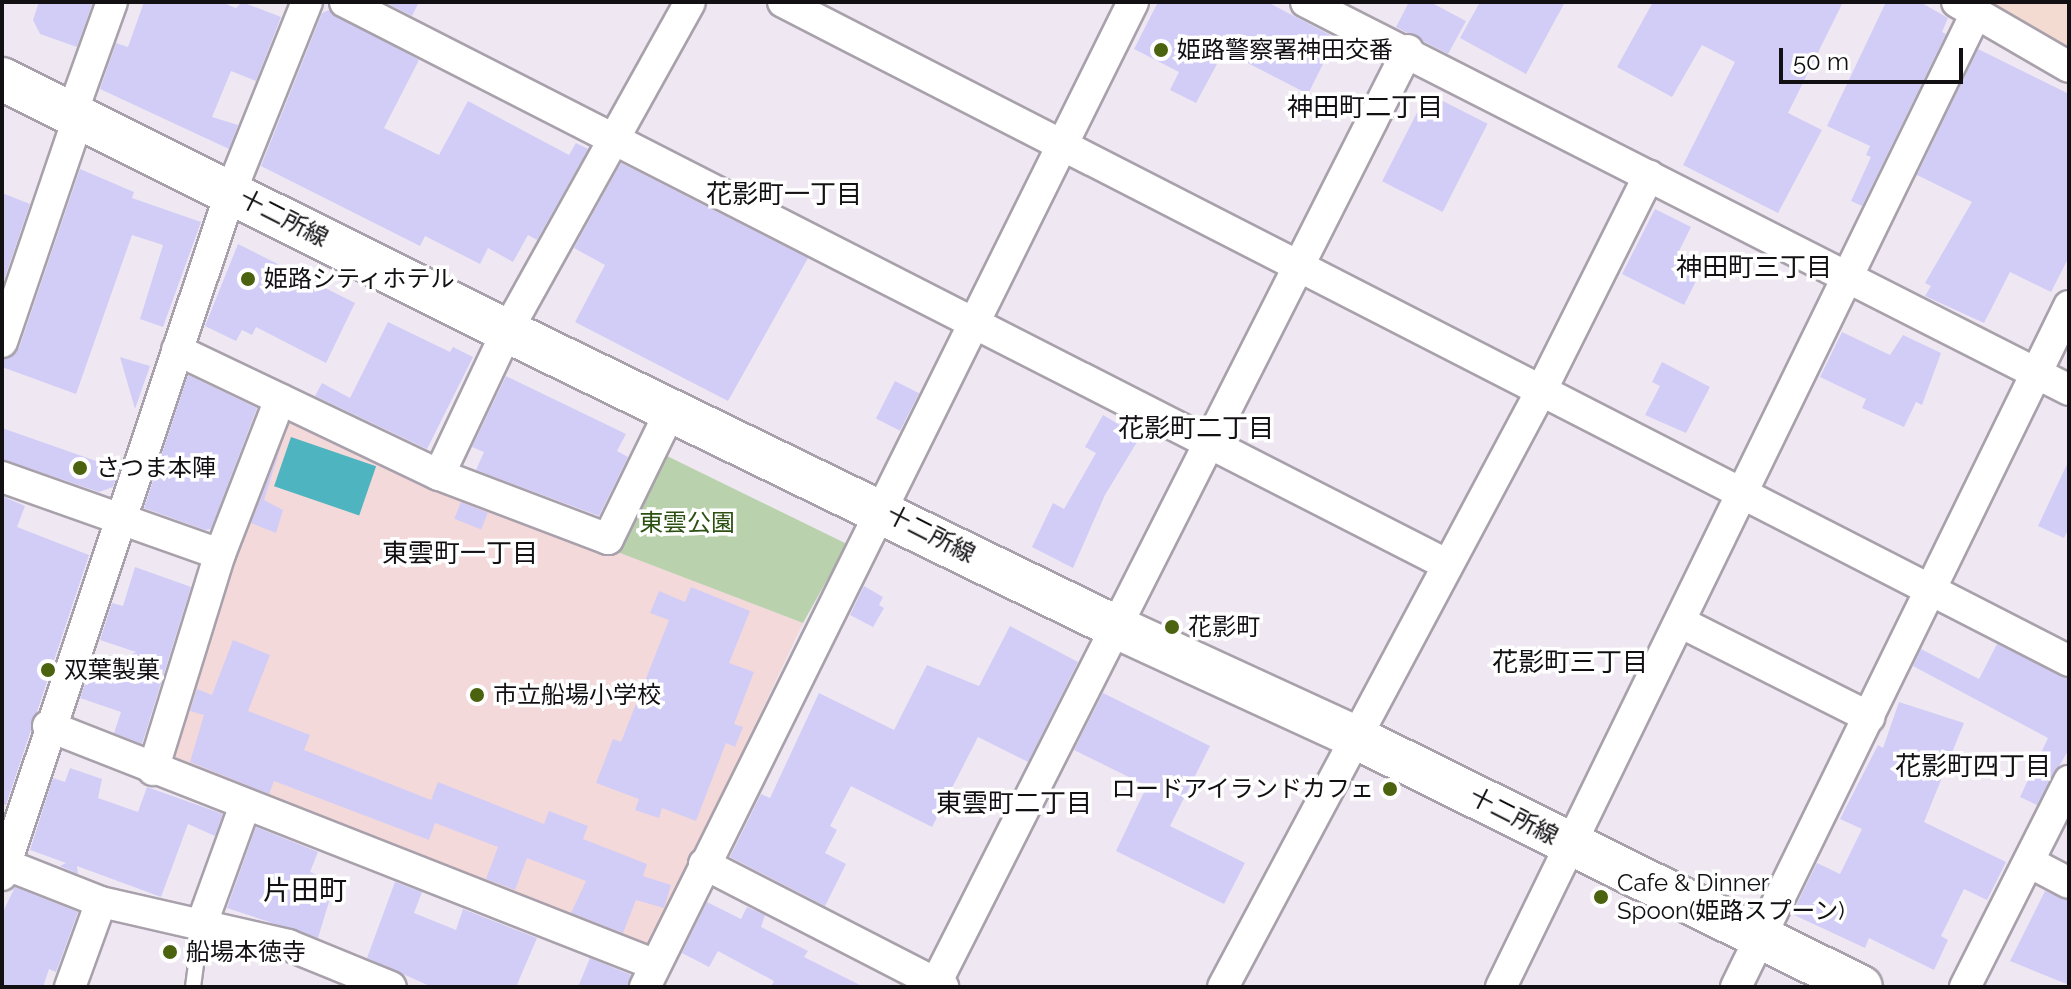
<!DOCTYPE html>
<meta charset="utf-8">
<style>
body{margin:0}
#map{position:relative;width:2071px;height:989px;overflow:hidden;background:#efe8f2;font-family:Raleway,"Noto Sans JP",sans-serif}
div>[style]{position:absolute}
.industrial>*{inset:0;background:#f4dbd2}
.education>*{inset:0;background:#f4d9db}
.green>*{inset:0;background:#b9d1ac}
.water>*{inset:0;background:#4eb4bf;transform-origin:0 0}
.building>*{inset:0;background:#d2cdf6;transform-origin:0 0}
.roads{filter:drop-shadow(2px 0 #a8a1ab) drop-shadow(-2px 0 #a8a1ab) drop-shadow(0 2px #a8a1ab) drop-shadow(0 -2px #a8a1ab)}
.lane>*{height:14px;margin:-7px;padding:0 7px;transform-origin:7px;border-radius:7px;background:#fff}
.street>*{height:30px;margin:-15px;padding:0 15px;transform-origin:15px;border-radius:15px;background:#fff}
.secondary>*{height:42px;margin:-21px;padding:0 21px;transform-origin:21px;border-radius:21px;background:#fff}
.dots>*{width:22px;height:22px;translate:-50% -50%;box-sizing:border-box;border:4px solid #fff;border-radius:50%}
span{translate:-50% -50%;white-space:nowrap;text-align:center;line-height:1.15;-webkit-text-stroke:7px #fff;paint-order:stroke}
.poi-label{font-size:24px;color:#121013}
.left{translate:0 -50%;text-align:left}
.right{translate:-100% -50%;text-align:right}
.street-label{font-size:24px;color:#121013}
.park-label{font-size:24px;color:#2b5011}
.neighbourhood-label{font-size:26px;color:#121013}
.quarter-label{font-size:28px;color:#121013}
.frame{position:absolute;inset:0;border:4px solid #121013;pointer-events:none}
.scale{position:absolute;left:1779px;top:48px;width:184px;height:36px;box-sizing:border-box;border:4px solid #121013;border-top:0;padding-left:10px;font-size:24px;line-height:28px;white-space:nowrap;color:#121013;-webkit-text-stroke:6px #fff;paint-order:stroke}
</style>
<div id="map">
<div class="industrial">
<div style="clip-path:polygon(1981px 2px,2069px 2px,2069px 52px)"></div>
</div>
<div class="education">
<div style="clip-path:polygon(281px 413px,418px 475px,803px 623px,647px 955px,161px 767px)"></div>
</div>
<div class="green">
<div style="clip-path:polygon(663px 454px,847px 544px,803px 623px,615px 551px)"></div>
</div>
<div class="water">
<div style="left:291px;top:437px;width:90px;height:52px;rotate:19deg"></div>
</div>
<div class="building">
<div style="clip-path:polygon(39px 2px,93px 2px,77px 47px,40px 34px,33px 20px)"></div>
<div style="clip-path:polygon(144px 2px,221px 2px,236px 8px,242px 2px,281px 17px,256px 81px,231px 71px,212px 117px,238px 125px,229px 149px,100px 89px,116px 43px,128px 47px)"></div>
<div style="clip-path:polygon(385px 2px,419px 2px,412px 16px)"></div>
<div style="clip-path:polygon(1158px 2px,1267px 2px,1336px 38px,1308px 94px,1224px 51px,1196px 103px,1170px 90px,1179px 72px,1134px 49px)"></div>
<div style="clip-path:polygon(1409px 2px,1430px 2px,1466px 21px,1448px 54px,1396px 27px)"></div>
<div style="clip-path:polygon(1480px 2px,1565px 2px,1526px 74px,1460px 38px)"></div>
<div style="clip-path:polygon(1653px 2px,1843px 2px,1788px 113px,1822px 130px,1778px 213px,1683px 165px,1735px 62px,1702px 45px,1672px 97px,1617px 67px)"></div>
<div style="clip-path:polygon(1886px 2px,1920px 2px,1948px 18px,1942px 32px,1946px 34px,1862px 206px,1851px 201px,1871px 157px,1866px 155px,1870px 146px,1827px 126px)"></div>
<div style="clip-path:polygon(329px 10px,419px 60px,384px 128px,439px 155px,468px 101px,569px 155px,576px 143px,588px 149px,537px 240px,528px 235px,513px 262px,488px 248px,480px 264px,425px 236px,420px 246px,261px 166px,322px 13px)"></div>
<div style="clip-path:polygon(1978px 49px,2069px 94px,2069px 257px,2051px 292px,2010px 272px,1984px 323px,1925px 296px,1931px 286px,1925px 283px,1972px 202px,1917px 175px)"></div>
<div style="left:1427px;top:93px;width:68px;height:99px;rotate:27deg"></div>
<div style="clip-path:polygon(621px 163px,808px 258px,728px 401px,575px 322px,605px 265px,574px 248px)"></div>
<div style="clip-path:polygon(80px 169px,134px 192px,132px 198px,201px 222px,163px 327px,140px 319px,163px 245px,132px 235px,76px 394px,2px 367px,2px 360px,19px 348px)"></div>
<div style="clip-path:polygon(2px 193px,30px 204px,2px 286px)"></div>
<div style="clip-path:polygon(1655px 209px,1691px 227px,1679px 251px,1705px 263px,1684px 305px,1622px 274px)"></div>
<div style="clip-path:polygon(238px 244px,355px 303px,326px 363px,256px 327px,252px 335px,242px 330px,236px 341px,205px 326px)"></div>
<div style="clip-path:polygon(388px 322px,450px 352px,453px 347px,473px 357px,427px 449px,315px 396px,322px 383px,350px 398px)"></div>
<div style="clip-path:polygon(1842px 332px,1890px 355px,1903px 335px,1941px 353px,1922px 405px,1916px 402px,1904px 427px,1862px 408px,1866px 399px,1820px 377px)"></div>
<div style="clip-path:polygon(120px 357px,150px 366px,135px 409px)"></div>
<div style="clip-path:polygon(1662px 362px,1710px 387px,1686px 433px,1645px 415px,1660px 386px,1652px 382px)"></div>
<div style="clip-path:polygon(188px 375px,257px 408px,211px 529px,205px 530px,144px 508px)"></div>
<div style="clip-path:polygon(506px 376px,626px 434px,617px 451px,628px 457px,599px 516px,476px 470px,484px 452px,472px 447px)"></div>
<div style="left:895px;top:381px;width:27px;height:42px;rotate:27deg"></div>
<div style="clip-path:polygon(1103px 415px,1140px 437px,1105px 495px,1073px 568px,1032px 547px,1053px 503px,1064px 509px,1096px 453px,1085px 447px)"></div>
<div style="clip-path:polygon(2px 428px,119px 469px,113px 487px,99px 492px,2px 459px)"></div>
<div style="clip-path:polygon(282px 443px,264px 500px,283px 510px,276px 533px,251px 523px)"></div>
<div style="clip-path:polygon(2069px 460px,2069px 528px,2064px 538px,2038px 526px)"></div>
<div style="clip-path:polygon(2px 496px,25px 506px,17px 527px,89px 555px,6px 805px,2px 804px)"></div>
<div style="left:461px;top:502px;width:29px;height:18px;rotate:22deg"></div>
<div style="clip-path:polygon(135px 567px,191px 587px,142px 744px,114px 733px,121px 712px,80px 698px,88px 676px,136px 652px,100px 640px,112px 603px,123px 606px)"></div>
<div style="clip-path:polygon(864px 586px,883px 597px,879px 605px,884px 608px,873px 627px,850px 615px)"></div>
<div style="clip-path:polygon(691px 587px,750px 611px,729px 663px,754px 672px,734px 724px,743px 727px,735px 747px,726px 743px,696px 821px,662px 808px,659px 818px,635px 810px,639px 799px,596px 783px,613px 739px,621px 742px,669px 620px,650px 613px,659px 591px,685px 602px)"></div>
<div style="clip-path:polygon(1010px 626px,1078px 662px,1028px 762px,978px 737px,932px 827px,851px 786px,830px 826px,837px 830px,825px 853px,846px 864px,825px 906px,730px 857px,761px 794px,770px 798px,819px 693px,894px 730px,927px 665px,979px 686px)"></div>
<div style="clip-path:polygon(233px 640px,270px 655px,248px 711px,310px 735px,304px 750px,431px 800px,438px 782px,544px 824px,549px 811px,588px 826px,583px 839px,647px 864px,643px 876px,671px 885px,664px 908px,636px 900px,623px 933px,571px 913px,586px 881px,527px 858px,515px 890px,486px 879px,498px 847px,435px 823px,429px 840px,274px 781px,269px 794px,190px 762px,204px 715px,190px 711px,197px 689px,212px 695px)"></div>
<div style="clip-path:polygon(1997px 644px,2069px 679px,2069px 749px,2037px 805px,2020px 797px,2048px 738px,1913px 666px,1921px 649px,1979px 679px)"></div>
<div style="clip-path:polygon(1103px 693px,1210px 746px,1170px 826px,1245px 863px,1224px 904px,1116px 851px,1147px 786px,1074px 750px)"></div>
<div style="clip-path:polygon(1899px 702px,1964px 723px,1924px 822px,2006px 862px,1987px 900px,1964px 889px,1941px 936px,1948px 940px,1934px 970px,1869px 938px,1865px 948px,1792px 914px,1817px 863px,1840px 874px,1862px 829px,1840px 819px,1878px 745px,1883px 748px)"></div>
<div style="clip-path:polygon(70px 768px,102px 779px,98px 798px,138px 812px,147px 787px,223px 814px,215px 836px,188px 824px,161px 897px,77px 866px,78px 874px,60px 866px,66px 863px,30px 850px,53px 778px,65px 782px)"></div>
<div style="clip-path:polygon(256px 827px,318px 852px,310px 872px,335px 882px,318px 938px,227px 908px)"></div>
<div style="clip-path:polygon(395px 882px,422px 892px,414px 913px,456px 930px,463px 909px,537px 938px,516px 987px,432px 987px,367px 958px)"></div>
<div style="clip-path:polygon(15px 887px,78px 912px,56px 972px,49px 969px,43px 987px,2px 987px,2px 914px)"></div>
<div style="clip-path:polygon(2045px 891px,2069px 901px,2069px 985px,2010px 961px)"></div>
<div style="clip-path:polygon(707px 902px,741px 919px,747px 907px,765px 915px,761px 927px,808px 951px,804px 957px,864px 987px,771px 987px,774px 981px,718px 951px,709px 967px,682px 953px)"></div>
<div style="clip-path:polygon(590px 958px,631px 975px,627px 987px,578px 987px)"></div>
</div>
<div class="roads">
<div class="lane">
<div style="left:193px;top:987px;width:62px;rotate:-82.5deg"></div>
</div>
<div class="street">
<div style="left:345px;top:2px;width:1238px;rotate:27.04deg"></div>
<div style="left:783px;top:2px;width:1445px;rotate:27.13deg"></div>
<div style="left:1306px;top:2px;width:856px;rotate:26.95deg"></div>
<div style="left:1957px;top:2px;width:129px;rotate:30.1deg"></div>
<div style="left:72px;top:113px;width:118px;rotate:-70.2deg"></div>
<div style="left:2px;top:342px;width:239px;rotate:-71.2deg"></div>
<div style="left:177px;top:350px;width:290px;rotate:25.5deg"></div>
<div style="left:439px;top:475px;width:159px;rotate:-64.7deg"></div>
<div style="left:507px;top:331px;width:376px;rotate:-60.9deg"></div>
<div style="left:437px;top:474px;width:183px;rotate:20.8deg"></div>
<div style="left:608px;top:539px;width:144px;rotate:-64deg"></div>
<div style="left:2px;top:477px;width:231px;rotate:19.5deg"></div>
<div style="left:1680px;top:622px;width:212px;rotate:26.7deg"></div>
<div style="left:48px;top:726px;width:650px;rotate:21.47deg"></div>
<div style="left:153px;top:770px;width:226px;rotate:-72.8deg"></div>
<div style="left:220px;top:554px;width:166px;rotate:-68.8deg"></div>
<div style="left:2029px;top:862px;width:45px;rotate:27.7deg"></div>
<div style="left:2px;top:863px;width:106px;rotate:21.5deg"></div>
<div style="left:101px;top:902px;width:192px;rotate:12.9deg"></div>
<div style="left:288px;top:945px;width:111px;rotate:22.2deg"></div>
<div style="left:704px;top:864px;width:269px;rotate:27.2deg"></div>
<div style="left:2px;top:875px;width:721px;rotate:-71.49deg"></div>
<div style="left:231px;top:191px;width:204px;rotate:-68.1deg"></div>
<div style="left:201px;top:926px;width:129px;rotate:-70deg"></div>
<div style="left:70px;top:987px;width:90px;rotate:-70deg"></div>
<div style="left:645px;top:987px;width:1099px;rotate:-63.64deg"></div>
<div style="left:934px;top:987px;width:1050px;rotate:-63.17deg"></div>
<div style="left:1223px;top:987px;width:676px;rotate:-61.92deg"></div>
<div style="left:1541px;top:391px;width:241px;rotate:-63.4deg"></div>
<div style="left:1501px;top:987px;width:1084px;rotate:-64deg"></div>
<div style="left:1736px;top:987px;width:758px;rotate:-63.94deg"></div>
<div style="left:1965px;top:987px;width:231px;rotate:-63.2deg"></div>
</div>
<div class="secondary">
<div style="left:2px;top:79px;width:564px;rotate:26.52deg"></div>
<div style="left:507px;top:331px;width:677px;rotate:25.92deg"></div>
<div style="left:1116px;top:627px;width:265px;rotate:24.7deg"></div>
<div style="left:1357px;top:738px;width:562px;rotate:26.29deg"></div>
</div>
</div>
<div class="dots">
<div style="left:1161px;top:50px;background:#4b620f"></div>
<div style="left:248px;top:279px;background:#4b620f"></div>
<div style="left:80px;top:468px;background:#4b620f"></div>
<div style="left:1172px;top:627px;background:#4b620f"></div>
<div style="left:48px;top:670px;background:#4b620f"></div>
<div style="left:477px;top:695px;background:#4b620f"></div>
<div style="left:1390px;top:789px;background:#4b620f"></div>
<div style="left:1601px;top:897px;background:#4b620f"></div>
<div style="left:170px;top:952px;background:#4b620f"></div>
</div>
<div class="poi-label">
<span class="left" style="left:1177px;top:50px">姫路警察署神田交番</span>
<span class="left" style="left:264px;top:279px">姫路シティホテル</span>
<span class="left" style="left:96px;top:468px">さつま本陣</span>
<span class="left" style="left:1188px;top:627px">花影町</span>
<span class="left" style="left:64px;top:670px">双葉製菓</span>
<span class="left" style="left:493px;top:695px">市立船場小学校</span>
<span class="right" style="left:1374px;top:789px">ロードアイランドカフェ</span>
<span class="left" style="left:1617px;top:897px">Cafe &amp; Dinner<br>Spoon(姫路スプーン)</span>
<span class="left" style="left:186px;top:952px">船場本徳寺</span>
</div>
<div class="street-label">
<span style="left:284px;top:218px;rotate:27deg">十二所線</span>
<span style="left:931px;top:534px;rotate:27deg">十二所線</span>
<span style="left:1514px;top:816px;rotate:27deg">十二所線</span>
</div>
<div class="park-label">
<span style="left:687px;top:523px">東雲公園</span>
</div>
<div class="neighbourhood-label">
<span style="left:1365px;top:108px">神田町二丁目</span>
<span style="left:784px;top:195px">花影町一丁目</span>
<span style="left:1754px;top:268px">神田町三丁目</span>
<span style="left:1196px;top:429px">花影町二丁目</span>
<span style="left:460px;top:554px">東雲町一丁目</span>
<span style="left:1570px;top:663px">花影町三丁目</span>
<span style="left:1973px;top:767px">花影町四丁目</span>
<span style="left:1014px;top:804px">東雲町二丁目</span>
</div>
<div class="quarter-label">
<span style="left:305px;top:891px">片田町</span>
</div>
<div class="frame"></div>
<div class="scale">50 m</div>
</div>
